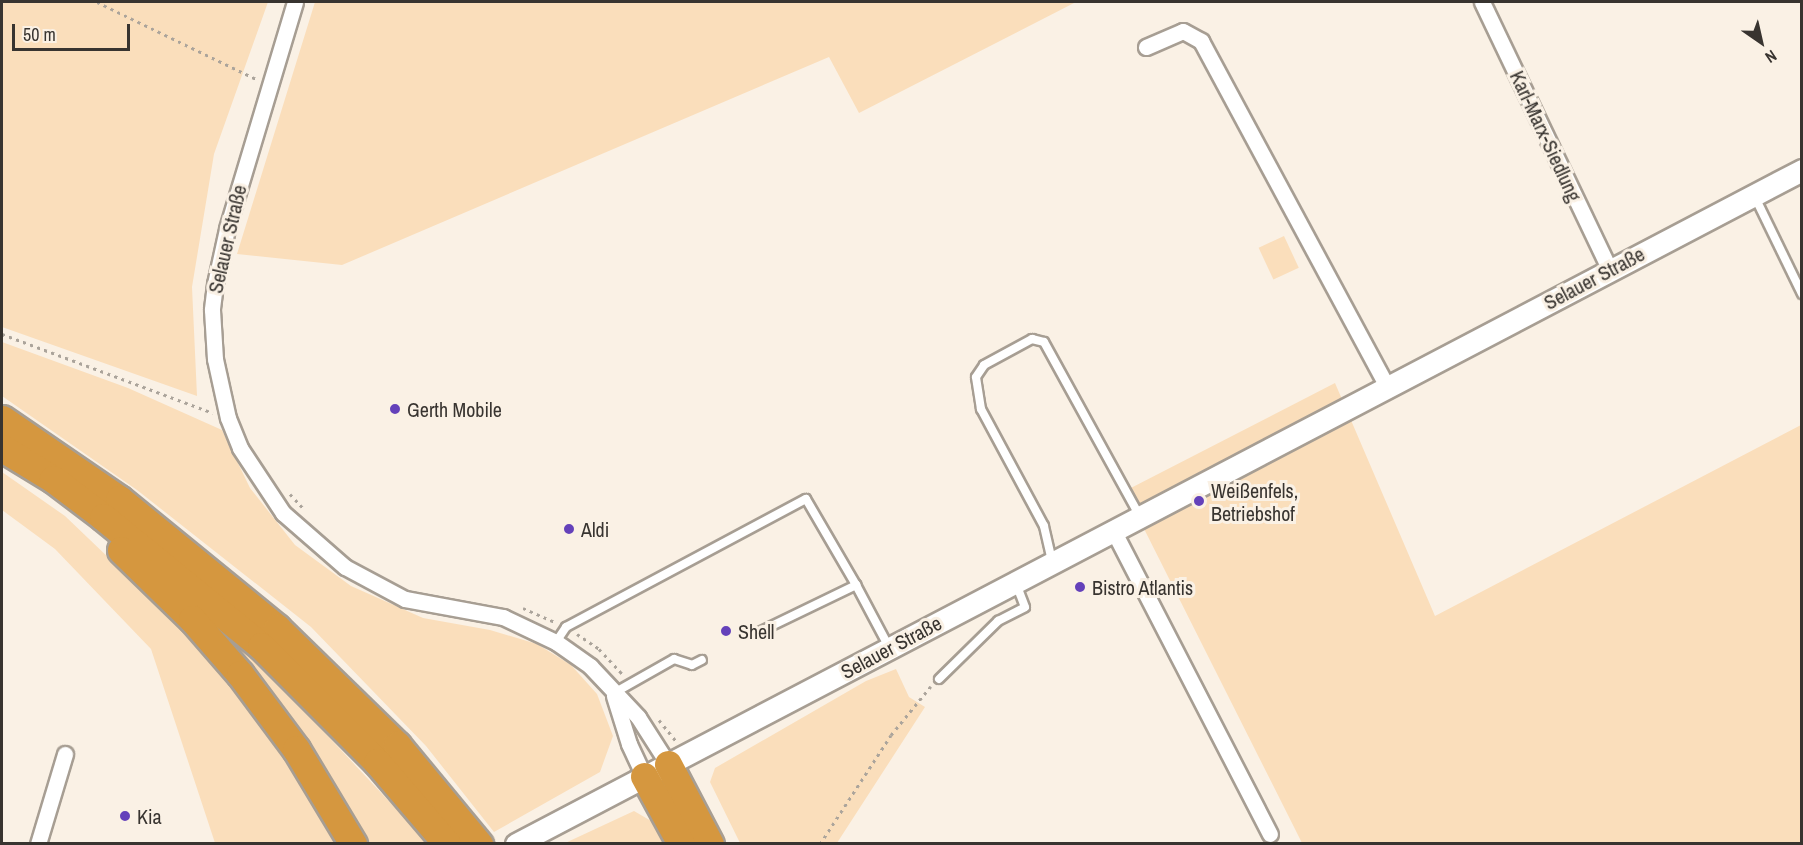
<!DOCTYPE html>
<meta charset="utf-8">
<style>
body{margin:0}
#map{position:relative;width:1803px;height:845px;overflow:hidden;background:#faf1e5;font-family:"Archivo Narrow",sans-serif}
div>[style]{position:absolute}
.green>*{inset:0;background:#fadebb;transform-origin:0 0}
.path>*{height:3px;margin-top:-1.5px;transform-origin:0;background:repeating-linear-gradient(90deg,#aba49b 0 3px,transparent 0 7.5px)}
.roads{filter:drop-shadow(2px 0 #a79e93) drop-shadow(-2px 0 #a79e93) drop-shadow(0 2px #a79e93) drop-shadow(0 -2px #a79e93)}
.lane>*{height:8px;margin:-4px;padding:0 4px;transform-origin:4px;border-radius:4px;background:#fff}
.street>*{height:15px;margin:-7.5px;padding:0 7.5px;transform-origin:7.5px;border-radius:7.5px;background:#fff}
.secondary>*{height:21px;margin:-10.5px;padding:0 10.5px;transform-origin:10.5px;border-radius:10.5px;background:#fff}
.highway>*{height:27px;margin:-13.5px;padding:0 13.5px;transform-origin:13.5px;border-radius:13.5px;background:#d5973f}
.dots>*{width:16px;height:16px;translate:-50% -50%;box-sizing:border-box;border:3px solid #faf1e5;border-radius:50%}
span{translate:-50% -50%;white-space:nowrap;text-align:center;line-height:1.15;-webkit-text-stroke:6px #faf1e5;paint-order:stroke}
.street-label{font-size:20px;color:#383430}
.poi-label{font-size:20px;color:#383430}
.left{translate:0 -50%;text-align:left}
.frame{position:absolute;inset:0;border:3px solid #383430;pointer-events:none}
.north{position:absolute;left:1731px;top:12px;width:60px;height:60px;-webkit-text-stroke:4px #faf1e5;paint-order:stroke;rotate:146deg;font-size:16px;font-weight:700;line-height:24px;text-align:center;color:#383430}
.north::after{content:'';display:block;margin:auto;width:21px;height:27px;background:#383430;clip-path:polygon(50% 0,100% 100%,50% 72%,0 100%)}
.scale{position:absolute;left:12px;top:24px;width:118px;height:27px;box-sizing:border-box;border:3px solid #383430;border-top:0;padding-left:8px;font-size:18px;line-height:21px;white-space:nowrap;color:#383430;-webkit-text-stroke:4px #faf1e5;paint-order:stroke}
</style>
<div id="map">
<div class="green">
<div style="clip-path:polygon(2px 2px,268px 2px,214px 154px,192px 287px,197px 396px,2px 327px)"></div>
<div style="clip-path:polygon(315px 2px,1076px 2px,859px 113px,829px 57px,342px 265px,237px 254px)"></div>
<div style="left:1284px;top:236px;width:35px;height:28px;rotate:65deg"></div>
<div style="clip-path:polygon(2px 342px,128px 388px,222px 430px,250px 488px,295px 545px,351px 586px,423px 618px,490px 630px,537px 644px,571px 665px,597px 694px,613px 736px,600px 772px,494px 832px,426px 746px,311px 627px,137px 490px,2px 396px)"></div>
<div style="clip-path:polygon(1335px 383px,1435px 616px,1801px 425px,1801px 843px,1302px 843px,1125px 491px)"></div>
<div style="clip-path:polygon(2px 472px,65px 516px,181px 627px,237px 689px,339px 843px,215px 843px,151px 649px,55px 549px,2px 510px)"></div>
<div style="clip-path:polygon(199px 610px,283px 688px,428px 843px,365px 843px)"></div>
<div style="clip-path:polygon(896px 669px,909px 697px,925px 707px,837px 843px,740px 843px,710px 782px,715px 768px,866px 681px)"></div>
<div style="clip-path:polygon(634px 811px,658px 825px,669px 844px,563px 844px)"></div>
</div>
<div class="path">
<div style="left:97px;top:2px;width:177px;rotate:25.8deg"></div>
<div style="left:2px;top:334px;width:225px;rotate:20.5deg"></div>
<div style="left:290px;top:494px;width:18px;rotate:47deg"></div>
<div style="left:523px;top:608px;width:35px;rotate:24deg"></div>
<div style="left:577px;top:634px;width:27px;rotate:34deg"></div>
<div style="left:599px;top:649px;width:35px;rotate:47deg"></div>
<div style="left:659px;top:720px;width:26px;rotate:51deg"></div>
<div style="left:820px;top:844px;width:130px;rotate:-56.9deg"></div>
<div style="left:891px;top:735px;width:63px;rotate:-50.8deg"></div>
</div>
<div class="roads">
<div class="lane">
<div style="left:1754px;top:195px;width:110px;rotate:64.1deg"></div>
<div style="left:1052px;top:561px;width:36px;rotate:-103deg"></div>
<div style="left:1044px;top:526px;width:133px;rotate:-118.3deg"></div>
<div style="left:981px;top:409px;width:32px;rotate:-99deg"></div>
<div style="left:976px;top:377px;width:14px;rotate:-56deg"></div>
<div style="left:984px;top:365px;width:55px;rotate:-28.4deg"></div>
<div style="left:1032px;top:339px;width:12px;rotate:14deg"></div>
<div style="left:1044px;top:342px;width:197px;rotate:61.2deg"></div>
<div style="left:761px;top:631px;width:106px;rotate:-25.8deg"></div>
<div style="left:856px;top:585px;width:70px;rotate:62deg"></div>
<div style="left:556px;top:642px;width:18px;rotate:-56deg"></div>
<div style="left:566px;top:627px;width:272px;rotate:-28.1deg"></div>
<div style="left:806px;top:499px;width:99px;rotate:59.8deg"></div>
<div style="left:939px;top:679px;width:83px;rotate:-44.5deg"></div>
<div style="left:998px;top:621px;width:30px;rotate:-27deg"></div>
<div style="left:1025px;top:607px;width:26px;rotate:-111deg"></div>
<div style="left:614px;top:693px;width:69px;rotate:-29.5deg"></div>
<div style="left:674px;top:659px;width:19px;rotate:18deg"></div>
<div style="left:692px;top:665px;width:11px;rotate:-27deg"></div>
</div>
<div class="street">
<div style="left:295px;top:2px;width:237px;rotate:106.7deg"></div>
<div style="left:227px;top:229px;width:56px;rotate:102.3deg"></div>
<div style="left:215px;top:284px;width:26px;rotate:97deg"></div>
<div style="left:212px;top:310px;width:49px;rotate:86.5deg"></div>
<div style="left:215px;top:359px;width:60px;rotate:77.6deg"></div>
<div style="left:228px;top:418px;width:32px;rotate:68deg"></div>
<div style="left:240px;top:448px;width:78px;rotate:56.5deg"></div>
<div style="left:283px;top:513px;width:82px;rotate:41.1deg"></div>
<div style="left:345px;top:567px;width:68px;rotate:28.1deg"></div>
<div style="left:405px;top:599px;width:100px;rotate:10.4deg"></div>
<div style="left:503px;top:617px;width:59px;rotate:25.3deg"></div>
<div style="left:556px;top:642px;width:42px;rotate:35.2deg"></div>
<div style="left:590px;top:666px;width:70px;rotate:46.7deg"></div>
<div style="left:638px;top:717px;width:56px;rotate:57.4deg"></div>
<div style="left:1482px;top:2px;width:297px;rotate:64.5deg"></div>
<div style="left:1146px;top:47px;width:40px;rotate:-23.4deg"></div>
<div style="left:1183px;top:31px;width:21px;rotate:29deg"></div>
<div style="left:1201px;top:41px;width:392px;rotate:61.7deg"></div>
<div style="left:1113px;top:530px;width:342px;rotate:62.7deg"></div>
<div style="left:614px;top:696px;width:50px;rotate:72.6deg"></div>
<div style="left:629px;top:744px;width:35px;rotate:65deg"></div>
<div style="left:38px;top:844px;width:94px;rotate:-73.3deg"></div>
</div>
<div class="secondary">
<div style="left:516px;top:844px;width:1452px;rotate:-27.66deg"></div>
</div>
<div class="highway">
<div style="left:2px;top:419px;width:142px;rotate:34.4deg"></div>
<div style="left:119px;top:499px;width:204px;rotate:39.2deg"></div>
<div style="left:277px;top:628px;width:168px;rotate:44.3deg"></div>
<div style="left:397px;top:745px;width:129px;rotate:50.4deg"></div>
<div style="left:2px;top:448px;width:60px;rotate:31.3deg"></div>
<div style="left:53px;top:479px;width:63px;rotate:37.2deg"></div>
<div style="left:103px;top:517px;width:204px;rotate:39.2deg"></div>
<div style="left:261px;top:646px;width:164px;rotate:45deg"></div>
<div style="left:377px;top:762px;width:108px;rotate:49.5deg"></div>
<div style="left:121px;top:550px;width:99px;rotate:44.2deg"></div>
<div style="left:192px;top:619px;width:73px;rotate:48.9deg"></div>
<div style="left:240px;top:674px;width:94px;rotate:53.3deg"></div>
<div style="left:296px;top:749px;width:111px;rotate:59deg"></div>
<div style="left:668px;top:764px;width:90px;rotate:62.3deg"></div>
<div style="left:644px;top:776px;width:77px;rotate:61.4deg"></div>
</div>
</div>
<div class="dots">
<div style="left:395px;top:409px;background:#6441ba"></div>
<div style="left:1199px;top:501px;background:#6441ba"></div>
<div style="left:569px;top:529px;background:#6441ba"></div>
<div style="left:1080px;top:587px;background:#6441ba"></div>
<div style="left:726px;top:631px;background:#6441ba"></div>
<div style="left:125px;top:816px;background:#6441ba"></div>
</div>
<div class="street-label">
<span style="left:1546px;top:136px;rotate:65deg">Karl-Marx-Siedlung</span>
<span style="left:227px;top:239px;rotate:-77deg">Selauer Straße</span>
<span style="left:1594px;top:278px;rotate:-28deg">Selauer Straße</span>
<span style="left:891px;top:647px;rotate:-28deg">Selauer Straße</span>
</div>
<div class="poi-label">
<span class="left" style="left:407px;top:409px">Gerth Mobile</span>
<span class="left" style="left:1211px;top:502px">Weißenfels,<br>Betriebshof</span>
<span class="left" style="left:581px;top:529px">Aldi</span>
<span class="left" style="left:1092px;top:587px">Bistro Atlantis</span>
<span class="left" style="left:738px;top:631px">Shell</span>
<span class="left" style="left:137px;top:816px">Kia</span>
</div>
<div class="frame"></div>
<div class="north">N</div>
<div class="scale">50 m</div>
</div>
